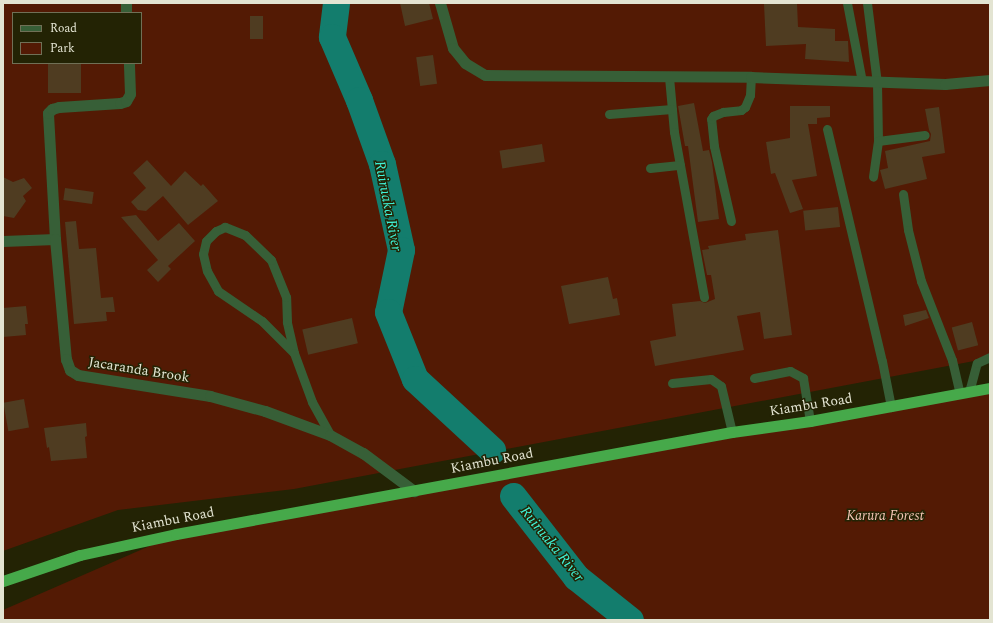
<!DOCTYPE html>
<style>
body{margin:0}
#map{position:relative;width:993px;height:623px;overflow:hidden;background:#232304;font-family:Spectral,serif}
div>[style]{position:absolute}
.green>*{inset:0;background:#531a04}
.river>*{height:27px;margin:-13.5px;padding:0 13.5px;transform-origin:13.5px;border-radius:13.5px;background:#137d6d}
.building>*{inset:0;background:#4f3c21;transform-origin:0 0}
.service>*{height:9px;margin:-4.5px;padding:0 4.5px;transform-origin:4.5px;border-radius:4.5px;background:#375f37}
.minor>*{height:11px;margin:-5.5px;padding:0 5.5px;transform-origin:5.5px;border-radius:5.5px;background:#375f37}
.trunk>*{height:11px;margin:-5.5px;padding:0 5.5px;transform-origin:5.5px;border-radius:5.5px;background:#46a94a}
span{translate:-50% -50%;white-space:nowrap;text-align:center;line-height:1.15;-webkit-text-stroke:3px #232304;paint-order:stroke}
.street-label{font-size:14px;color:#e3e4d2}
.park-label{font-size:14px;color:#f3c4b4;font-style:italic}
.water-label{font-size:15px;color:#3ff2d6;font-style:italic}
.frame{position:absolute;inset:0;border:4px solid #e3e4d2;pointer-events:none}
.legend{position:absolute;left:12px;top:12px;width:130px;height:52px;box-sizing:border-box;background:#232304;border:1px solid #707056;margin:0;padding:5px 7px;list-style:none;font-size:12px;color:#e3e4d2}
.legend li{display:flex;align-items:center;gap:8px;height:20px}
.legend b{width:20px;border:1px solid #707056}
</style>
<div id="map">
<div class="green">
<i style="clip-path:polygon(evenodd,3px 3px,990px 3px,990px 358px,294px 489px,118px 510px,3px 551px,3px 3px,13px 13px,141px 13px,141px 63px,13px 63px,13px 13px)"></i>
<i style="clip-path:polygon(990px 392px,990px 620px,3px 620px,3px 610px,168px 538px)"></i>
</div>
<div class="river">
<i style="left:336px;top:3px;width:34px;rotate:97deg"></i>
<i style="left:332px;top:37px;width:69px;rotate:66.8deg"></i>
<i style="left:359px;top:100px;width:68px;rotate:70.2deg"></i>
<i style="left:382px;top:164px;width:88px;rotate:77.5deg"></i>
<i style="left:401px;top:250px;width:63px;rotate:101.8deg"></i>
<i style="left:388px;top:312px;width:72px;rotate:68.1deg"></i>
<i style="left:415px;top:379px;width:105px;rotate:42.7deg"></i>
<i style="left:513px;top:496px;width:103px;rotate:52.1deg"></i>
<i style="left:576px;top:577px;width:69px;rotate:38.5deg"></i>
</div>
<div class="building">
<i style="clip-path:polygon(400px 3px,429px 3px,433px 19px,405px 26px)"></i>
<i style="clip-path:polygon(797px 3px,798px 27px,835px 29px,835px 41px,848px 41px,849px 62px,805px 59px,806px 44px,766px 46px,764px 4px)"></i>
<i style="left:250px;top:16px;width:13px;height:23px"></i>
<i style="left:433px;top:55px;width:29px;height:17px;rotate:82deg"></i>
<i style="left:48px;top:63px;width:33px;height:30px"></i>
<i style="clip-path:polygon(694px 103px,703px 151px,709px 150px,712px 162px,719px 219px,698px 222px,688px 146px,685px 146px,678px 106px)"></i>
<i style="clip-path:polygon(790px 106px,830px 106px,830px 117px,817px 118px,817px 124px,808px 124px,817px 176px,792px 180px,803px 209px,790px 213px,775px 173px,771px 174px,766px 142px,790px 138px)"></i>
<i style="clip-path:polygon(939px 107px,945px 153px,922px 157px,927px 179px,885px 189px,880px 170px,888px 168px,885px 151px,930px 141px,931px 134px,929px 130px,925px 109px)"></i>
<i style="left:542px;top:144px;width:18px;height:43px;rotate:81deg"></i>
<i style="clip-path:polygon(147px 160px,171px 186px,185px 171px,201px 186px,203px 184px,218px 201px,188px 225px,163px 196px,146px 211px,138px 210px,131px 202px,146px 188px,133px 173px)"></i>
<i style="clip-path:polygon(3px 177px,13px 182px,24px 178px,32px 188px,23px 196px,26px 201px,14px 218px,3px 216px)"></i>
<i style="left:65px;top:188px;width:29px;height:12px;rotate:8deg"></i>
<i style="left:838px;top:207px;width:20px;height:35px;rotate:84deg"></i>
<i style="clip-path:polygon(136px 215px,158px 241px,179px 223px,195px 241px,168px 266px,171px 269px,158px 282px,147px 270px,158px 260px,121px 217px)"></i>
<i style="clip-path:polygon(76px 221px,79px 249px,96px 248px,101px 298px,113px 297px,115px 312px,106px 312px,107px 321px,74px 324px,65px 222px)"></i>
<i style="clip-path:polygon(778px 230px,792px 335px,764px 339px,760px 312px,737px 316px,744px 350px,655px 366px,650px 341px,676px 336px,672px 304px,700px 301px,705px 303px,715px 299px,711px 275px,707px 275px,702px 250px,709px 249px,708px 246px,746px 240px,745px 234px)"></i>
<i style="clip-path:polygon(608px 277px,613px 299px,617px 298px,620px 315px,569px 324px,561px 286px)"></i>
<i style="clip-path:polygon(26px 306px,28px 324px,25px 324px,26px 335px,3px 337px,3px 308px)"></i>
<i style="clip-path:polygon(926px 310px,929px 318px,905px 326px,903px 315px)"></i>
<i style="left:352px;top:318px;width:26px;height:51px;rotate:77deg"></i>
<i style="left:972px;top:322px;width:24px;height:21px;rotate:75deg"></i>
<i style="left:24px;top:399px;width:29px;height:21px;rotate:80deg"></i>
<i style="clip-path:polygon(86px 423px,87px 436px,85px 437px,87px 458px,51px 461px,49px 447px,47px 448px,44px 428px)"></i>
</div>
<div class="service">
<i style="left:847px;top:3px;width:80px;rotate:79.2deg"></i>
<i style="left:867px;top:3px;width:81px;rotate:82.9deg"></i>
<i style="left:877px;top:83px;width:58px;rotate:89deg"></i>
<i style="left:878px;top:141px;width:36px;rotate:98deg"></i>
<i style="left:669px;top:77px;width:55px;rotate:84.8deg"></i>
<i style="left:674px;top:132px;width:168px;rotate:79.7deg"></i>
<i style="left:609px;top:114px;width:63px;rotate:-4.5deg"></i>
<i style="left:827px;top:129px;width:238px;rotate:76.7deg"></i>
<i style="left:882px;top:361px;width:47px;rotate:78.9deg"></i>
<i style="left:878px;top:141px;width:47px;rotate:-7.3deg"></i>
<i style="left:650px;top:168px;width:30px;rotate:-6deg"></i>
<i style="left:903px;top:194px;width:36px;rotate:82deg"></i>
<i style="left:908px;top:230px;width:53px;rotate:75.7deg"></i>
<i style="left:921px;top:281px;width:85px;rotate:68.6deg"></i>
<i style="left:952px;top:360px;width:35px;rotate:77deg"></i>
<i style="left:731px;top:221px;width:77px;rotate:-102.8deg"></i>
<i style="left:714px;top:146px;width:27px;rotate:-96deg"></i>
<i style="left:711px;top:119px;width:4px;rotate:-56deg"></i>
<i style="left:713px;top:116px;width:11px;rotate:-22deg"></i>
<i style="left:723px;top:112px;width:18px;rotate:-6deg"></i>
<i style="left:741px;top:110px;width:5px;rotate:-37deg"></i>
<i style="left:745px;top:107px;width:13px;rotate:-67deg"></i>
<i style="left:750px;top:95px;width:18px;rotate:-87deg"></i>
<i style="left:294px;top:353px;width:32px;rotate:-103deg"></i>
<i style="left:287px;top:322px;width:25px;rotate:-92deg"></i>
<i style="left:286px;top:297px;width:40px;rotate:-112deg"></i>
<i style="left:271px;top:260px;width:36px;rotate:-136deg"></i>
<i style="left:245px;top:235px;width:22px;rotate:-158deg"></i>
<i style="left:225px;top:227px;width:10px;rotate:156deg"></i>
<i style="left:216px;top:231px;width:14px;rotate:135deg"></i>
<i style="left:206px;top:241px;width:13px;rotate:103deg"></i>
<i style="left:203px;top:254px;width:17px;rotate:77deg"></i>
<i style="left:207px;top:271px;width:23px;rotate:61deg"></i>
<i style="left:218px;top:291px;width:53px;rotate:34.3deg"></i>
<i style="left:262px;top:321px;width:45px;rotate:45deg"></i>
<i style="left:294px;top:353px;width:52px;rotate:69.8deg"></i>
<i style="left:312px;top:402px;width:38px;rotate:61deg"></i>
<i style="left:754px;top:378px;width:37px;rotate:-11deg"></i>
<i style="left:790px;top:371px;width:15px;rotate:28deg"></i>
<i style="left:803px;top:378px;width:44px;rotate:80.8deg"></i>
<i style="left:672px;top:383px;width:39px;rotate:-6deg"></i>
<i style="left:711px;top:379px;width:12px;rotate:35deg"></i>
<i style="left:721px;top:386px;width:47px;rotate:76.6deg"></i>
<i style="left:969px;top:392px;width:30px;rotate:-75deg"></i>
<i style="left:977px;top:363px;width:14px;rotate:-25deg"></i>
</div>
<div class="minor">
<i style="left:126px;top:3px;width:10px;rotate:90deg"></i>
<i style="left:440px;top:3px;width:47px;rotate:73.9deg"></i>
<i style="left:453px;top:48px;width:19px;rotate:51deg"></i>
<i style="left:465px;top:63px;width:23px;rotate:31deg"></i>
<i style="left:485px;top:75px;width:266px;rotate:0.4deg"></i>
<i style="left:751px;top:77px;width:194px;rotate:2.1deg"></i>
<i style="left:945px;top:84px;width:45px;rotate:-5.1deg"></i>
<i style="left:55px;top:239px;width:126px;rotate:-93.2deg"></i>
<i style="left:48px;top:113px;width:6px;rotate:-45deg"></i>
<i style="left:52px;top:109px;width:7px;rotate:-16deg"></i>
<i style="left:59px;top:107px;width:61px;rotate:-3.8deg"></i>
<i style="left:120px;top:103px;width:6px;rotate:-18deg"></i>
<i style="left:126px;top:101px;width:8px;rotate:-60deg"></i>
<i style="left:130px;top:94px;width:31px;rotate:-92deg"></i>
<i style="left:3px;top:241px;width:52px;rotate:-2.2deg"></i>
<i style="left:55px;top:239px;width:121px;rotate:84.8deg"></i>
<i style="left:66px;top:359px;width:12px;rotate:70deg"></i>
<i style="left:70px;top:370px;width:9px;rotate:32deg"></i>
<i style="left:78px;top:375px;width:134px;rotate:9deg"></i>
<i style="left:210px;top:396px;width:57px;rotate:15.3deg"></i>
<i style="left:265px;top:411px;width:69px;rotate:20.3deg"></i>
<i style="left:330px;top:435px;width:38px;rotate:29deg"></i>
<i style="left:363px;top:453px;width:64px;rotate:36.7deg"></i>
</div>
<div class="trunk">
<i style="left:3px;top:581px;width:81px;rotate:-18.7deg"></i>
<i style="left:80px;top:555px;width:98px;rotate:-12.3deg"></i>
<i style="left:176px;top:534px;width:565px;rotate:-10.4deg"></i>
<i style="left:732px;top:432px;width:79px;rotate:-8deg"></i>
<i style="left:810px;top:421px;width:183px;rotate:-10.4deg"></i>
</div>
<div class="street-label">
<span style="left:139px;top:370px;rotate:9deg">Jacaranda Brook</span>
<span style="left:811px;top:405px;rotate:-9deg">Kiambu Road</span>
<span style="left:492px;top:461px;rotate:-11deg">Kiambu Road</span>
<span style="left:173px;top:520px;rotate:-11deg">Kiambu Road</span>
</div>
<div class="park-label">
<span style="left:885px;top:516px">Karura Forest</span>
</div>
<div class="water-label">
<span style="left:388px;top:206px;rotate:79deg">Ruiruaka River</span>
<span style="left:552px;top:544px;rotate:51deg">Ruiruaka River</span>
</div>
<div class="frame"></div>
<ul class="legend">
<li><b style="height:5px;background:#375f37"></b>Road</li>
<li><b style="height:11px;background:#531a04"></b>Park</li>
</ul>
</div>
